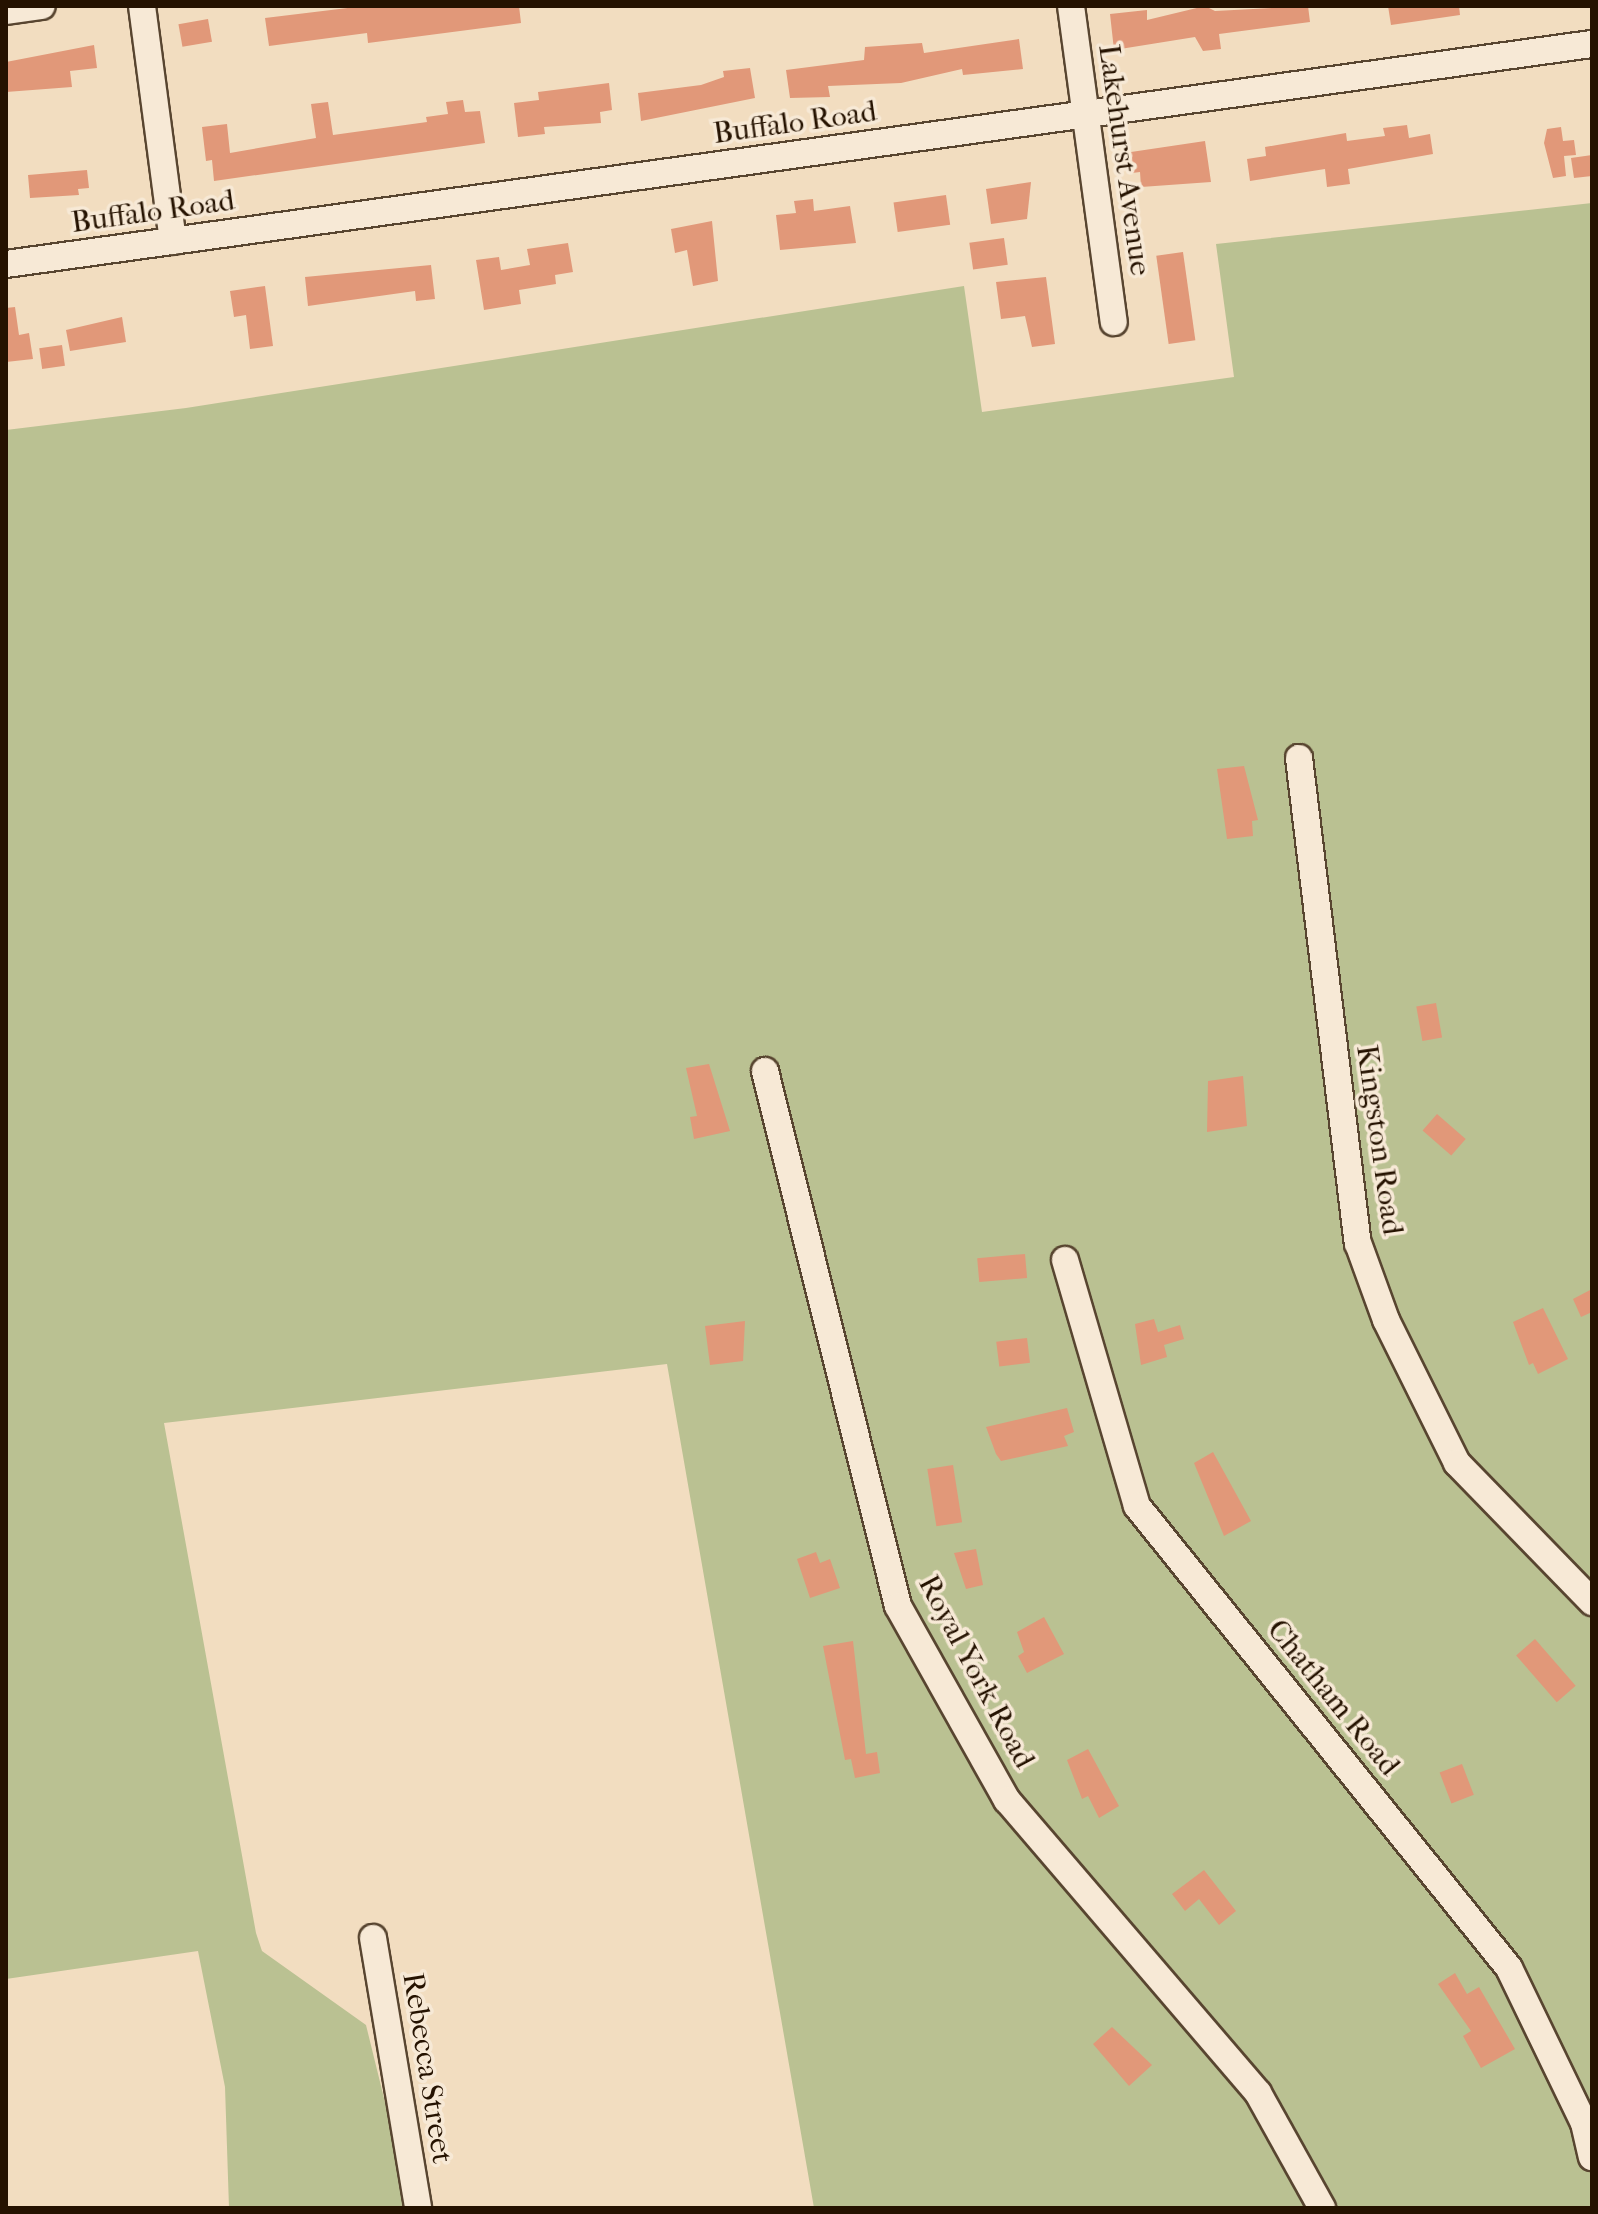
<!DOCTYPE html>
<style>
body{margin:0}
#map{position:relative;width:1598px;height:2214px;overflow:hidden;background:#f2ddc0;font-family:"IM FELL French Canon",serif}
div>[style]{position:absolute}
.green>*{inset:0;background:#bac192}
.building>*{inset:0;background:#e19879;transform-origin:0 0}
.roads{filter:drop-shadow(2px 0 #584530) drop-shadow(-2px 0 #584530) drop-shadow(0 2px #584530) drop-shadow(0 -2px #584530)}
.minor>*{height:26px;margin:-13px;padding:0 13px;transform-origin:13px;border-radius:13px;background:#f7e9d6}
span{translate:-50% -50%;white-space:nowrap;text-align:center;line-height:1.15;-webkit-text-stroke:7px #f7e9d6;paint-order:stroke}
.street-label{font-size:30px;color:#251200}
.frame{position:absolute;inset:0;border:8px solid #251200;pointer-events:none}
</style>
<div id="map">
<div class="green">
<i style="clip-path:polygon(1592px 203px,1592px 2208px,814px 2208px,667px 1364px,164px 1423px,256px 1933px,262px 1951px,366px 2025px,411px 2208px,229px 2208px,225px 2087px,198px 1951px,6px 1979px,6px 430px,186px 408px,964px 286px,982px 412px,1234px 377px,1216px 244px)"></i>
</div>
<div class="building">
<i style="clip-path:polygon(364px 6px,519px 6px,521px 23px,368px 43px,367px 33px,269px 46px,265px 18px)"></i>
<i style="clip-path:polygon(1205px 6px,1215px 11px,1308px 6px,1310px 22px,1219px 34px,1221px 49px,1203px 51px,1195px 37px,1114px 50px,1110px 14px,1147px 10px,1147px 20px)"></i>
<i style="clip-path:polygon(1388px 6px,1459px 6px,1460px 15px,1391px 25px)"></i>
<i style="left:208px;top:19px;width:23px;height:30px;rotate:80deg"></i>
<i style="clip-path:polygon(1019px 39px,1023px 69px,963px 75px,962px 69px,901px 83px,828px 86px,830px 97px,790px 98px,786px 70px,864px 60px,865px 47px,922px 43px,924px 53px)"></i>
<i style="clip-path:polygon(94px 45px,97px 68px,70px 71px,72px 87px,6px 92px,6px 62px)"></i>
<i style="clip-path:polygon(750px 68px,755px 98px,641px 121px,638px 93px,701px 85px,724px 77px,723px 71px)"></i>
<i style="clip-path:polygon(609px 83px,612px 110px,600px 112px,601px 123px,544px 127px,545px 134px,518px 137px,514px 103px,539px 100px,538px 92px)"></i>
<i style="clip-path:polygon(463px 100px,465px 112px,480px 111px,485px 143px,214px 181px,212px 160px,206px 161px,202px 127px,227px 124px,230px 153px,316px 138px,311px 104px,328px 102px,333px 135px,427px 122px,426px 117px,448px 114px,446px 102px)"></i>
<i style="clip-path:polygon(1407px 125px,1409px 138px,1430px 134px,1433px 154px,1348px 169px,1350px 184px,1327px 187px,1325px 169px,1250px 181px,1247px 159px,1266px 156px,1265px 147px,1346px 133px,1347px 141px,1385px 136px,1383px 128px)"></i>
<i style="clip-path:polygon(1561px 127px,1563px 141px,1574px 140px,1576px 155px,1564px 156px,1566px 176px,1553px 178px,1544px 143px,1547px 129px)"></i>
<i style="clip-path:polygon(1205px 141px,1211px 182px,1141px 187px,1140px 172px,1132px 173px,1131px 152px)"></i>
<i style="clip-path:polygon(1592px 155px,1592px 176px,1574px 178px,1571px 158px)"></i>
<i style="clip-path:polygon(87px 170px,89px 188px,78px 189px,79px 195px,30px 198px,28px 175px)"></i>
<i style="clip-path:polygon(1031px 182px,1027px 219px,991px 224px,986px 189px)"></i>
<i style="left:946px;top:195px;width:30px;height:53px;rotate:82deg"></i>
<i style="clip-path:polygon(813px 199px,814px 211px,850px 206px,856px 243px,780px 250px,776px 215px,796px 213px,794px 201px)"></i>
<i style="clip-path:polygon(712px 221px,718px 281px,693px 286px,687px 250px,675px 253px,671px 229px)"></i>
<i style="left:1004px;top:238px;width:27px;height:35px;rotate:82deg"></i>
<i style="clip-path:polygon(568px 243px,573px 272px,555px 275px,556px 284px,519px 290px,521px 304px,484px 310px,476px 260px,499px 257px,501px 270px,530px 265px,527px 249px)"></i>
<i style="left:1183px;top:252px;width:89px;height:27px;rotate:82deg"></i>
<i style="clip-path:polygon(431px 265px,435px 299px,416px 301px,415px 291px,308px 306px,305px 277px)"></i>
<i style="clip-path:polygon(1046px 277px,1055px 344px,1032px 347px,1025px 316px,1001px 319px,996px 282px)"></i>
<i style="clip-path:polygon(265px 286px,273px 346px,250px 349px,246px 315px,234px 317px,230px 291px)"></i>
<i style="clip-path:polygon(15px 307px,19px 335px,29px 333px,33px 359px,6px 362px,6px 308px)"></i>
<i style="clip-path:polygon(122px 317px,126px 342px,70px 351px,66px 330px)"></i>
<i style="left:62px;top:345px;width:21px;height:23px;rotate:82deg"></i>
<i style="clip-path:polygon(1244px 766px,1258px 820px,1252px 821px,1253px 836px,1227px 839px,1217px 769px)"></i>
<i style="left:1436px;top:1003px;width:35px;height:20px;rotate:80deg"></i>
<i style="clip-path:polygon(709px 1064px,730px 1131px,694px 1139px,690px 1117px,697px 1116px,686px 1068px)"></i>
<i style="clip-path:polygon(1243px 1076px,1247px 1126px,1207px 1132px,1208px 1081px)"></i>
<i style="left:1437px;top:1114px;width:38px;height:22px;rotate:41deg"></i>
<i style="left:1025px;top:1254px;width:24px;height:48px;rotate:85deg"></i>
<i style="clip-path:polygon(1592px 1289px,1592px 1312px,1581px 1317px,1573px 1299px)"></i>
<i style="clip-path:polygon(1543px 1308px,1568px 1359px,1538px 1374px,1533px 1363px,1529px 1365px,1513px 1322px)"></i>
<i style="clip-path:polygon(1154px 1319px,1158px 1332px,1180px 1325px,1184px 1339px,1164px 1345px,1167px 1357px,1141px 1365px,1135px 1324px)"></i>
<i style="clip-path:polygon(745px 1321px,743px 1361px,710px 1365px,705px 1326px)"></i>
<i style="left:1027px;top:1338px;width:25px;height:31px;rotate:83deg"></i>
<i style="clip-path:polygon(1067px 1408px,1074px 1432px,1064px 1436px,1068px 1446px,1001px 1461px,996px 1454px,986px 1427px)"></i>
<i style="clip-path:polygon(1213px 1452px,1251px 1521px,1224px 1536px,1194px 1463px)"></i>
<i style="left:953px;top:1465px;width:58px;height:26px;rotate:81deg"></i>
<i style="clip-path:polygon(976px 1549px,983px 1585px,966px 1589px,954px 1553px)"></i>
<i style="clip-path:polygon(816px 1552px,820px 1563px,830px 1559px,840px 1588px,810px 1598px,797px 1559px)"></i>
<i style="clip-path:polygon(1044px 1617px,1064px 1654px,1027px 1673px,1018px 1656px,1024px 1652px,1017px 1632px)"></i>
<i style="left:1535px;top:1639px;width:62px;height:25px;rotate:49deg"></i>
<i style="clip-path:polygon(853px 1641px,866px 1754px,877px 1752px,880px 1773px,855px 1778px,851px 1759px,845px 1760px,823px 1646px)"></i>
<i style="clip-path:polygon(1088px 1749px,1119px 1806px,1099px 1818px,1088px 1796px,1082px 1799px,1067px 1760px)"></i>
<i style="left:1462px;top:1764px;width:33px;height:24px;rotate:69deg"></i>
<i style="clip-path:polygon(1204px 1870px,1236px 1911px,1219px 1925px,1199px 1899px,1185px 1911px,1172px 1894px)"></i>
<i style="clip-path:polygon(1455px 1973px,1467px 1994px,1479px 1987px,1515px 2049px,1481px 2068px,1463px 2036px,1471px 2031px,1438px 1984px)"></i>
<i style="clip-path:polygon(1112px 2027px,1152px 2065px,1129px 2086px,1093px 2044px)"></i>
</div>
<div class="roads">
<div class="minor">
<i style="left:142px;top:6px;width:237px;rotate:82.5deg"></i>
<i style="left:1071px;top:6px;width:319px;rotate:82.3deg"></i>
<i style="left:6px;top:11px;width:36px;rotate:-8deg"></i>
<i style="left:6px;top:264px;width:1601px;rotate:-7.9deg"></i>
<i style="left:1299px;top:758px;width:489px;rotate:83.1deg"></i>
<i style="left:1358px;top:1243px;width:82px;rotate:70deg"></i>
<i style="left:1386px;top:1320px;width:160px;rotate:63.6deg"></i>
<i style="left:1457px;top:1463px;width:194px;rotate:45.8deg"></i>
<i style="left:765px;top:1071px;width:551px;rotate:76.04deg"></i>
<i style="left:898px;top:1606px;width:223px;rotate:60.7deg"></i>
<i style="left:1007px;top:1800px;width:386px;rotate:49.4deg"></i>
<i style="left:1258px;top:2093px;width:132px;rotate:60.9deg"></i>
<i style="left:1065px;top:1260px;width:256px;rotate:73.7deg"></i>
<i style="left:1137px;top:1506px;width:593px;rotate:51.16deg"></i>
<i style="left:1509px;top:1968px;width:172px;rotate:64.2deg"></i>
<i style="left:1584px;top:2123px;width:35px;rotate:77deg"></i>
<i style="left:373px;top:1938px;width:274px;rotate:80.5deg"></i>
</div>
</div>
<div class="street-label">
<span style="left:795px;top:123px;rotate:-8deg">Buffalo Road</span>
<span style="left:1124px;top:160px;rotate:82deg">Lakehurst Avenue</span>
<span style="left:153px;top:212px;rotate:-8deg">Buffalo Road</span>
<span style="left:1379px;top:1140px;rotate:82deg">Kingston Road</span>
<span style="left:976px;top:1672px;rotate:62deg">Royal York Road</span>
<span style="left:1333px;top:1698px;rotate:51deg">Chatham Road</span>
<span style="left:427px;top:2068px;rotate:81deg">Rebecca Street</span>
</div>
<div class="frame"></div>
</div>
